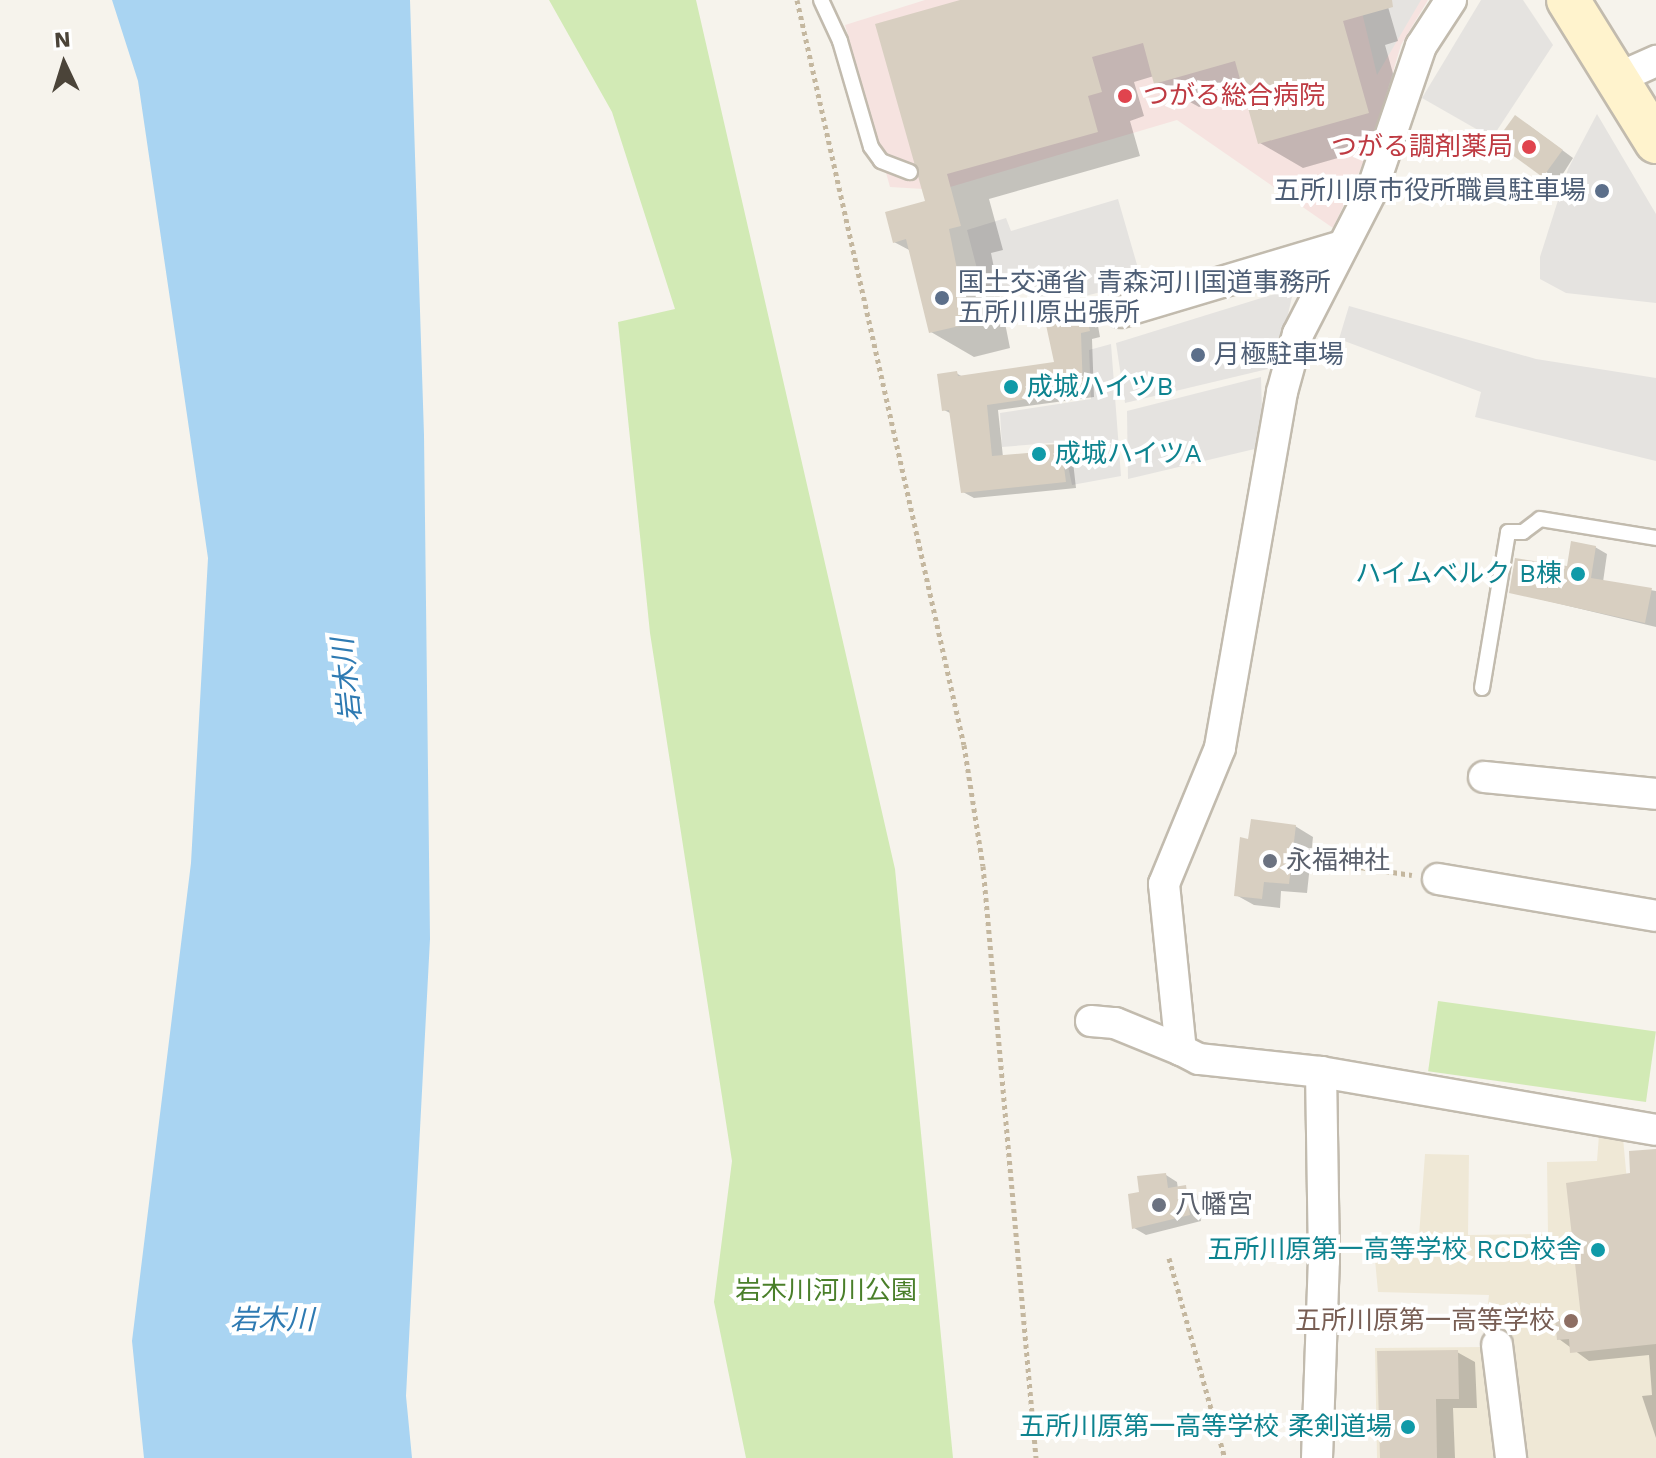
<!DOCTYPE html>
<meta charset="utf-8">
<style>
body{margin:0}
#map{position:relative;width:1656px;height:1458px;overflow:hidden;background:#f6f3ec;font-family:"Work Sans","Noto Sans JP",sans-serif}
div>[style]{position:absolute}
.education>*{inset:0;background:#efe8d6}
.medical>*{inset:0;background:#f6e3e0}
.green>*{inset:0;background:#d2eab5;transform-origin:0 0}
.parking>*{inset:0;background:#e5e3e0}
.water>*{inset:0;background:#a9d4f2}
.shadow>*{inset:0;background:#0003}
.building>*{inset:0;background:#d8cfc1;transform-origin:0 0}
.path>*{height:5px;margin-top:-2.5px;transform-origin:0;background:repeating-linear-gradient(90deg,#c4b79f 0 4px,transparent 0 8px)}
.roads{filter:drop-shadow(2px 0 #c2bbae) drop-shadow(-2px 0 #c2bbae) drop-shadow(0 2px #c2bbae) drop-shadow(0 -2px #c2bbae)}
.lane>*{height:14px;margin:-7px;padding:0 7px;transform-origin:7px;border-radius:7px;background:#fff}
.street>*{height:30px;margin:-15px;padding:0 15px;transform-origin:15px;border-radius:15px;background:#fff}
.secondary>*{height:42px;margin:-21px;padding:0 21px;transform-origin:21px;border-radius:21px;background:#fff3cd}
.dots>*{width:22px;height:22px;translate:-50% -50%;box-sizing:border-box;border:4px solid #fff;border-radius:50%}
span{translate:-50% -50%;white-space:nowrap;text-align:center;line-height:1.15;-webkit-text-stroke:8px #fff;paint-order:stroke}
.health-label{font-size:26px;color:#be3a42}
.left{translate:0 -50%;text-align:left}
.right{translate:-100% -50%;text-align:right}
.service-label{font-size:26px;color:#4e5e75}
.culture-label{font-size:26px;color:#0d838f}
.worship-label{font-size:26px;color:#5b616d}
.park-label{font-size:26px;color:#4a7f2a}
.education-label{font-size:26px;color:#785e54}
.water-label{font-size:28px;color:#2e7ab2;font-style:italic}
.north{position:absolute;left:24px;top:24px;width:80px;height:80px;-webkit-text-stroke:6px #fff;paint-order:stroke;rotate:356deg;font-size:22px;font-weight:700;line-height:32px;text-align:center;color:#4b4439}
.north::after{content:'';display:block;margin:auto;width:28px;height:36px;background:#4b4439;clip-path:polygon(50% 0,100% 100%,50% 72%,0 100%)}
</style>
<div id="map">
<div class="education">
<i style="clip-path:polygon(1599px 1135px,1623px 1138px,1634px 1257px,1656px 1255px,1656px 1458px,1377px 1458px,1375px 1348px,1483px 1347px,1489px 1295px,1378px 1292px,1373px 1238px,1419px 1236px,1425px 1154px,1469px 1155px,1468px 1235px,1548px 1234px,1547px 1162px,1597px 1161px)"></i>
</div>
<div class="medical">
<i style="clip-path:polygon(925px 0,1428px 0,1401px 45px,1370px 149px,1333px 228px,1177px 120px,940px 190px,890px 187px,845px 25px)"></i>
</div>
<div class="green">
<i style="clip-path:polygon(549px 0,696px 0,895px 869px,953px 1458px,746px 1458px,714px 1302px,732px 1161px,650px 633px,618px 322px,675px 309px,612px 112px)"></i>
<i style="left:1438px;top:1001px;width:220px;height:71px;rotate:8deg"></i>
</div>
<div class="parking">
<i style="clip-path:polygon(1359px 0,1421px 0,1377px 75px)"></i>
<i style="clip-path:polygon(1481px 0,1523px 0,1553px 45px,1492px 138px,1422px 98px)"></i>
<i style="clip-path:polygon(1597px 114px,1656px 214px,1656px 303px,1566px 293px,1540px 279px,1540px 257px,1568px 169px)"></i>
<i style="clip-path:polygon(1118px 199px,1142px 282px,1036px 308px,1032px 286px,984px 296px,967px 230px,1006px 218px,1011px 231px)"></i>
<i style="clip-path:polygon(1294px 288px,1276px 367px,1125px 403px,1116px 343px)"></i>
<i style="clip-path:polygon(1349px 306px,1536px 359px,1656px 378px,1656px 461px,1475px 417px,1481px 392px,1339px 339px)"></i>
<i style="clip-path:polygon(1111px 344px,1121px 476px,1072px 485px,1063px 442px,1002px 447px,1000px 413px,1091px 399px,1089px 350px)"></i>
<i style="clip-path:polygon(1261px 377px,1263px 447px,1128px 479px,1127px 411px)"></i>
</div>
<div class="water">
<i style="clip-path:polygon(112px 0,410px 0,424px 435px,430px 939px,406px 1396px,412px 1458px,144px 1458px,132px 1341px,191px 863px,208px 558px,138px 81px)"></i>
</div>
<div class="shadow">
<i style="clip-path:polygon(968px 0,1386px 0,1398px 41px,1385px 45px,1411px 137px,1303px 168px,1260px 143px,1246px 94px,1199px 107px,1156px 83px,1154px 76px,1134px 82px,1144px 116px,1130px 121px,1140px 156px,989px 199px,1003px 250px,991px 253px,1010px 348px,974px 357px,931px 332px,911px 251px,894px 242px,928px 202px)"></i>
<i style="clip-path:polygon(1527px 124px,1573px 158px,1559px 180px,1499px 143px)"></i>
<i style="clip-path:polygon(1083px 303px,1095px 309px,1100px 337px,1092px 339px,1094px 397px,998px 410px,1003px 457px,1041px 454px,1061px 446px,1072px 453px,1076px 488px,974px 498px,963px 492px,952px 414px,944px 410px,956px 373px,963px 377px,1057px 364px)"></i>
<i style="clip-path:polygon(1595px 547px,1607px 554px,1603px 582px,1656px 591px,1656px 627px,1511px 592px,1568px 568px)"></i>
<i style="clip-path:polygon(1295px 826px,1313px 837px,1307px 893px,1281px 891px,1280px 908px,1254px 905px,1236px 895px,1250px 841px)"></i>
<i style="clip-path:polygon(1656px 1151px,1656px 1438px,1642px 1396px,1652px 1395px,1649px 1355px,1589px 1361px,1559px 1339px,1584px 1318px,1632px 1175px)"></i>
<i style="clip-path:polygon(1166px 1175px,1177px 1182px,1178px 1189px,1197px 1194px,1201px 1221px,1146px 1235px,1134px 1228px,1141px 1194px)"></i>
<i style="clip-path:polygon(1457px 1352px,1475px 1362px,1477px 1408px,1453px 1408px,1455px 1458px,1382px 1458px)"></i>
</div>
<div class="building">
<i style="clip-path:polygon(960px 0,1392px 0,1393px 7px,1343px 21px,1369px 113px,1258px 144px,1235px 61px,1154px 84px,1143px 43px,1092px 57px,1102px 92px,1088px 96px,1098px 132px,947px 174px,961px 226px,949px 229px,968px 324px,929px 333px,906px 239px,893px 243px,885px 212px,925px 201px,875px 24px)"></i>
<i style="left:1515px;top:115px;width:59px;height:34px;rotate:36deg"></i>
<i style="clip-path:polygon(1083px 300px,1090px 331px,1081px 333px,1083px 391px,987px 405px,992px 456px,1039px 452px,1039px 445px,1061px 444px,1066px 482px,961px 493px,949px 410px,942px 411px,937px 374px,957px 371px,958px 376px,1054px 362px,1043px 311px)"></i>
<i style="clip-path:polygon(1571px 541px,1596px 546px,1591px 578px,1652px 588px,1645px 623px,1509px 593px,1515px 558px,1567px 566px)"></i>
<i style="clip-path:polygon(1251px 819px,1296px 825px,1289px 884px,1264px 882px,1262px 899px,1234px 896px,1240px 837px,1248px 839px)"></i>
<i style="clip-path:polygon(1656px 1149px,1656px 1344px,1570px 1353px,1569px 1339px,1557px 1340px,1555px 1319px,1581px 1317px,1566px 1183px,1630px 1173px,1629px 1151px)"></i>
<i style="clip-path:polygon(1166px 1173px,1168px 1188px,1186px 1185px,1190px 1215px,1132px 1229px,1128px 1194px,1139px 1192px,1137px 1176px)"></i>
<i style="clip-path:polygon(1458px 1350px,1459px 1399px,1436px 1399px,1437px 1458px,1380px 1458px,1377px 1351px)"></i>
</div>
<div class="path">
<i style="left:797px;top:0;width:763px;rotate:77.37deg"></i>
<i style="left:964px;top:745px;width:122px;rotate:81.1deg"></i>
<i style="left:983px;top:866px;width:594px;rotate:84.88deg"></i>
<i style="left:1314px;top:860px;width:99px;rotate:8.7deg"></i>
<i style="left:1169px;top:1258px;width:208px;rotate:74.4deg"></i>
</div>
<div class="roads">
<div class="lane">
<i style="left:821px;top:0;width:45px;rotate:65.1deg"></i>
<i style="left:840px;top:41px;width:110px;rotate:73.7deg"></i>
<i style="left:871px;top:147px;width:17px;rotate:54deg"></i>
<i style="left:881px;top:161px;width:31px;rotate:21deg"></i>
<i style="left:1482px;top:688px;width:158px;rotate:-80.5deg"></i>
<i style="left:1508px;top:532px;width:15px"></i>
<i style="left:1523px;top:532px;width:21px;rotate:-37deg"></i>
<i style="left:1540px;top:519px;width:118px;rotate:9.3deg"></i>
</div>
<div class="street">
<i style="left:1451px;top:0;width:55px;rotate:123.1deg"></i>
<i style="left:1421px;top:46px;width:152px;rotate:108.8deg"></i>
<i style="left:1372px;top:190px;width:162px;rotate:117.2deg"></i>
<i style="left:1298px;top:334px;width:60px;rotate:105.4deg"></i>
<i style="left:1282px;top:392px;width:361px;rotate:99.9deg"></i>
<i style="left:1220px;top:748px;width:147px;rotate:112.4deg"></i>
<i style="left:1164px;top:884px;width:167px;rotate:84.2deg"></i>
<i style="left:1181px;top:1050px;width:20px;rotate:27deg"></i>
<i style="left:1199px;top:1059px;width:123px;rotate:6.1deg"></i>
<i style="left:1321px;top:1072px;width:340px;rotate:9.8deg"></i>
<i style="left:1618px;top:78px;width:42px;rotate:-24.1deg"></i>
<i style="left:1121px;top:312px;width:231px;rotate:-16.6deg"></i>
<i style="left:1484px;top:777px;width:173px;rotate:5.6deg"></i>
<i style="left:1438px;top:879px;width:221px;rotate:9.6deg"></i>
<i style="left:1091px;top:1021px;width:24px;rotate:5deg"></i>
<i style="left:1115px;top:1023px;width:71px;rotate:22.2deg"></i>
<i style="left:1497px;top:1345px;width:114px;rotate:82.9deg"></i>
<i style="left:1317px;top:1458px;width:197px;rotate:-88deg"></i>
<i style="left:1324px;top:1261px;width:189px;rotate:-90.9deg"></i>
</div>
<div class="secondary">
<i style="left:1568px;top:0;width:167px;rotate:58.2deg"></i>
</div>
</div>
<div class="dots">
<i style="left:1125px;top:96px;background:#e0444e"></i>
<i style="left:1529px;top:147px;background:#e0444e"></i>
<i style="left:1602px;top:191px;background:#5c6f8a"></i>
<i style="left:942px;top:298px;background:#5c6f8a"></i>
<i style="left:1198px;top:355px;background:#5c6f8a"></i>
<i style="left:1011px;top:387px;background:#0f9aa8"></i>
<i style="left:1039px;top:454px;background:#0f9aa8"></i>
<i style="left:1578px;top:574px;background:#0f9aa8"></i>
<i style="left:1270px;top:861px;background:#6b7280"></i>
<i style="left:1159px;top:1205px;background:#6b7280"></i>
<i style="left:1598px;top:1250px;background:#0f9aa8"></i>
<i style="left:1571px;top:1321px;background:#8d6e63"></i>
<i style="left:1408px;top:1427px;background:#0f9aa8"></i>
</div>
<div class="health-label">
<span class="left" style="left:1143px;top:96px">つがる総合病院</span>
<span class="right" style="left:1513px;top:147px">つがる調剤薬局</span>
</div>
<div class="service-label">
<span class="right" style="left:1586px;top:191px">五所川原市役所職員駐車場</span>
<span class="left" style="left:958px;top:298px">国土交通省 青森河川国道事務所<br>五所川原出張所</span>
<span class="left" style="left:1214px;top:355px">月極駐車場</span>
</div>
<div class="culture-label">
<span class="left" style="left:1027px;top:387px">成城ハイツB</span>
<span class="left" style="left:1055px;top:454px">成城ハイツA</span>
<span class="right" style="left:1562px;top:574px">ハイムベルク B棟</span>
<span class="right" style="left:1582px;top:1250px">五所川原第一高等学校 RCD校舎</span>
<span class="right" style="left:1392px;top:1427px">五所川原第一高等学校 柔剣道場</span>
</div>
<div class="worship-label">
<span class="left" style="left:1286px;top:861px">永福神社</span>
<span class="left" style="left:1175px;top:1205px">八幡宮</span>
</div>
<div class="park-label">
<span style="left:826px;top:1291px">岩木川河川公園</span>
</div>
<div class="education-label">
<span class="right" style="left:1555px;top:1321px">五所川原第一高等学校</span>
</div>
<div class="water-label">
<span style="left:347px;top:680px;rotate:-96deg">岩木川</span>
<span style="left:272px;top:1320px">岩木川</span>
</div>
<div class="north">N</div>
</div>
